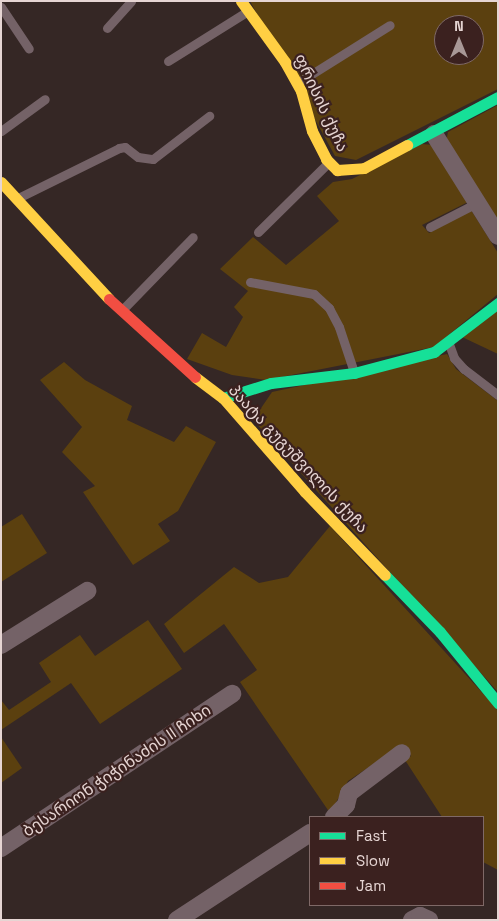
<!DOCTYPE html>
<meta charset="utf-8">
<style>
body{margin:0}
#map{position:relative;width:499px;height:921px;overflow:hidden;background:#352725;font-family:"Space Grotesk","Noto Sans Georgian",sans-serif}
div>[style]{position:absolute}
.green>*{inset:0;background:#5b400f}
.lane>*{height:9px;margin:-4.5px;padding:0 4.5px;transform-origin:4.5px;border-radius:4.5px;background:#746267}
.street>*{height:18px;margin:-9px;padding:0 9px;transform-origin:9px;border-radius:9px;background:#746267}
.fast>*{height:11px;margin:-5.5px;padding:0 5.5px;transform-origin:5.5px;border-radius:5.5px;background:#16e098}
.slow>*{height:11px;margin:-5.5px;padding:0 5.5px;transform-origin:5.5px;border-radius:5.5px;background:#ffcf43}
.jam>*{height:11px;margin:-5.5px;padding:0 5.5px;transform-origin:5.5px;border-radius:5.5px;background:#f24e42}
span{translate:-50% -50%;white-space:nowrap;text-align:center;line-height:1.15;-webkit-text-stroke:4.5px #3b211f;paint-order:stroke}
.street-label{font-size:16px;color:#e6d5d3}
.frame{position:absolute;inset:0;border:2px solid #e6d5d3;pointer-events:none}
.legend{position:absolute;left:309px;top:816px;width:175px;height:90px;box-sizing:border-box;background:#3b211f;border:1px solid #7f6967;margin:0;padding:6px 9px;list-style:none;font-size:15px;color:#e6d5d3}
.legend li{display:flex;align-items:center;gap:10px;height:25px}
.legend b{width:25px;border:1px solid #7f6967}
.north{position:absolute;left:434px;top:15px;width:50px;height:50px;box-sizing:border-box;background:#3b211f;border:1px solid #7f6967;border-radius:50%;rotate:0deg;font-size:14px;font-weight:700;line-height:20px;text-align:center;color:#e6d5d3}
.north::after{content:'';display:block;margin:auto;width:18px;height:22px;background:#a89896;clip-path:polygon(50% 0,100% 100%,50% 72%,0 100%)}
</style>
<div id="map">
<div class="green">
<i style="clip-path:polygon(evenodd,250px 1px,498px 1px,498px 89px,356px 160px,335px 156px,250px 1px,444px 25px,474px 25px,474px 55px,444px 55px,444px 25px)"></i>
<i style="clip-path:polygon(498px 105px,498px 225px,446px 142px,448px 132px)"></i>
<i style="clip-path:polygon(422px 144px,434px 145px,468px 202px,422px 225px,429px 233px,471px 210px,498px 253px,498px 294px,434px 347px,266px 380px,232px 375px,187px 359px,202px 333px,226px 347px,243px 317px,234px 307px,248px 291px,220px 269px,253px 237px,286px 265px,339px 221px,317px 196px,333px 182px,352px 179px)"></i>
<i style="clip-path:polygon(498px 309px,498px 354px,462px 337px)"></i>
<i style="clip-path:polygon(447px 354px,456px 369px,498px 401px,498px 692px,253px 420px,272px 392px)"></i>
<i style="clip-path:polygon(64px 362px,85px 380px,132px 406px,127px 420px,174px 442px,186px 426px,216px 442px,178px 511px,158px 524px,170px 541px,133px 565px,83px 492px,95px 486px,62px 452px,82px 427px,40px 380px)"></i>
<i style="clip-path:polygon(22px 514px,47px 553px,1px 582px,1px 527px)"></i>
<i style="clip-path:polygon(330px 526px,498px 710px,498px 870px,483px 862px,483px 817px,442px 817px,405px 760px,411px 756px,402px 745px,348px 781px,330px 813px,240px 682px,257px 670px,224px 624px,184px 653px,164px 624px,234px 567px,259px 583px,288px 577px)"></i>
<i style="clip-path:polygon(148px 620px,182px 669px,100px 724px,71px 683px,1px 730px,1px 700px,9px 710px,51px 682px,39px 663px,80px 635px,95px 656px)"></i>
<i style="clip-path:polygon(1px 737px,22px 768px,1px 783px)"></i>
</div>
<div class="lane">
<i style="left:1px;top:7px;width:50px;rotate:56.3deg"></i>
<i style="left:107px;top:28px;width:36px;rotate:-48deg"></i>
<i style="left:168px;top:61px;width:94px;rotate:-32deg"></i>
<i style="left:299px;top:82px;width:107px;rotate:-32.1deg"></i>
<i style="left:1px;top:131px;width:54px;rotate:-36deg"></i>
<i style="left:18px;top:198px;width:113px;rotate:-26.3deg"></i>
<i style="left:119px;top:148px;width:6px;rotate:-9deg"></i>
<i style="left:125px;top:147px;width:16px;rotate:38deg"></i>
<i style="left:138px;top:157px;width:15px;rotate:8deg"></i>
<i style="left:153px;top:159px;width:71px;rotate:-37.5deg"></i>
<i style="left:430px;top:227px;width:53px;rotate:-27.1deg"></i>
<i style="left:258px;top:232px;width:100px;rotate:-44.6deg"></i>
<i style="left:250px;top:282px;width:65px;rotate:10.6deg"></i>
<i style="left:314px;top:294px;width:21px;rotate:43deg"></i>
<i style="left:329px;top:308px;width:21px;rotate:62deg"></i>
<i style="left:339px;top:327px;width:47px;rotate:71.6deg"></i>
<i style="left:123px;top:309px;width:100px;rotate:-45.8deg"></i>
<i style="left:449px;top:344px;width:15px;rotate:70deg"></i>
<i style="left:454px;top:358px;width:15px;rotate:48deg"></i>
<i style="left:464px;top:369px;width:43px;rotate:37.4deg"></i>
</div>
<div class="street">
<i style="left:434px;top:134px;width:120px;rotate:57.9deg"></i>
<i style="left:1px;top:645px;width:102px;rotate:-32.1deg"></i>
<i style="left:334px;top:817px;width:17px;rotate:-45deg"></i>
<i style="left:346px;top:805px;width:12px;rotate:-76deg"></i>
<i style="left:349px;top:793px;width:66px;rotate:-37deg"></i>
<i style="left:1px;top:848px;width:278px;rotate:-33.7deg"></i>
<i style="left:177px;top:920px;width:159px;rotate:-33.2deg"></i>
<i style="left:412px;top:920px;width:9px;rotate:-27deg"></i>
<i style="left:420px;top:916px;width:10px;rotate:24deg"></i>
</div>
<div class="fast">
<i style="left:407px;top:145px;width:103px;rotate:-27.8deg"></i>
<i style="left:223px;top:398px;width:50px;rotate:-17.4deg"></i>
<i style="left:271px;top:383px;width:84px;rotate:-6.9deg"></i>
<i style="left:354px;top:373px;width:83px;rotate:-14.7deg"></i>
<i style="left:434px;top:352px;width:81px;rotate:-37.4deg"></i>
<i style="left:385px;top:575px;width:79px;rotate:46deg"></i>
<i style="left:440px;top:632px;width:92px;rotate:50.8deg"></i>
</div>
<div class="slow">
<i style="left:241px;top:1px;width:75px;rotate:54.2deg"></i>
<i style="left:285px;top:62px;width:33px;rotate:61deg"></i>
<i style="left:301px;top:91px;width:41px;rotate:74.6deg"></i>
<i style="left:312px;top:131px;width:31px;rotate:63deg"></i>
<i style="left:326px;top:159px;width:16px;rotate:45deg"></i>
<i style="left:337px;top:170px;width:27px;rotate:-4deg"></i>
<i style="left:364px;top:168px;width:49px;rotate:-28.1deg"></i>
<i style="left:1px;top:182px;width:159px;rotate:47.3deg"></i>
<i style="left:195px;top:377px;width:35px;rotate:37deg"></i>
<i style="left:223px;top:398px;width:125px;rotate:48.9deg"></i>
<i style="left:305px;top:492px;width:115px;rotate:46.1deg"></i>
</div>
<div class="jam">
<i style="left:109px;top:299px;width:116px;rotate:42.2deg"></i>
</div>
<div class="street-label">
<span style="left:321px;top:103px;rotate:65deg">ფრისის ქუჩა</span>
<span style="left:298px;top:459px;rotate:47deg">პაატა გუგუშვილის ქუჩა</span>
<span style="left:117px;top:771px;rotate:-34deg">ბესარიონ ჭიჭინაძის II ჩიხი</span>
</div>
<div class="frame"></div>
<ul class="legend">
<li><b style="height:6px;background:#16e098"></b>Fast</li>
<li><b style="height:6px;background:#ffcf43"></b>Slow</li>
<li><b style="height:6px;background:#f24e42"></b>Jam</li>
</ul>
<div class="north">N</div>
</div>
